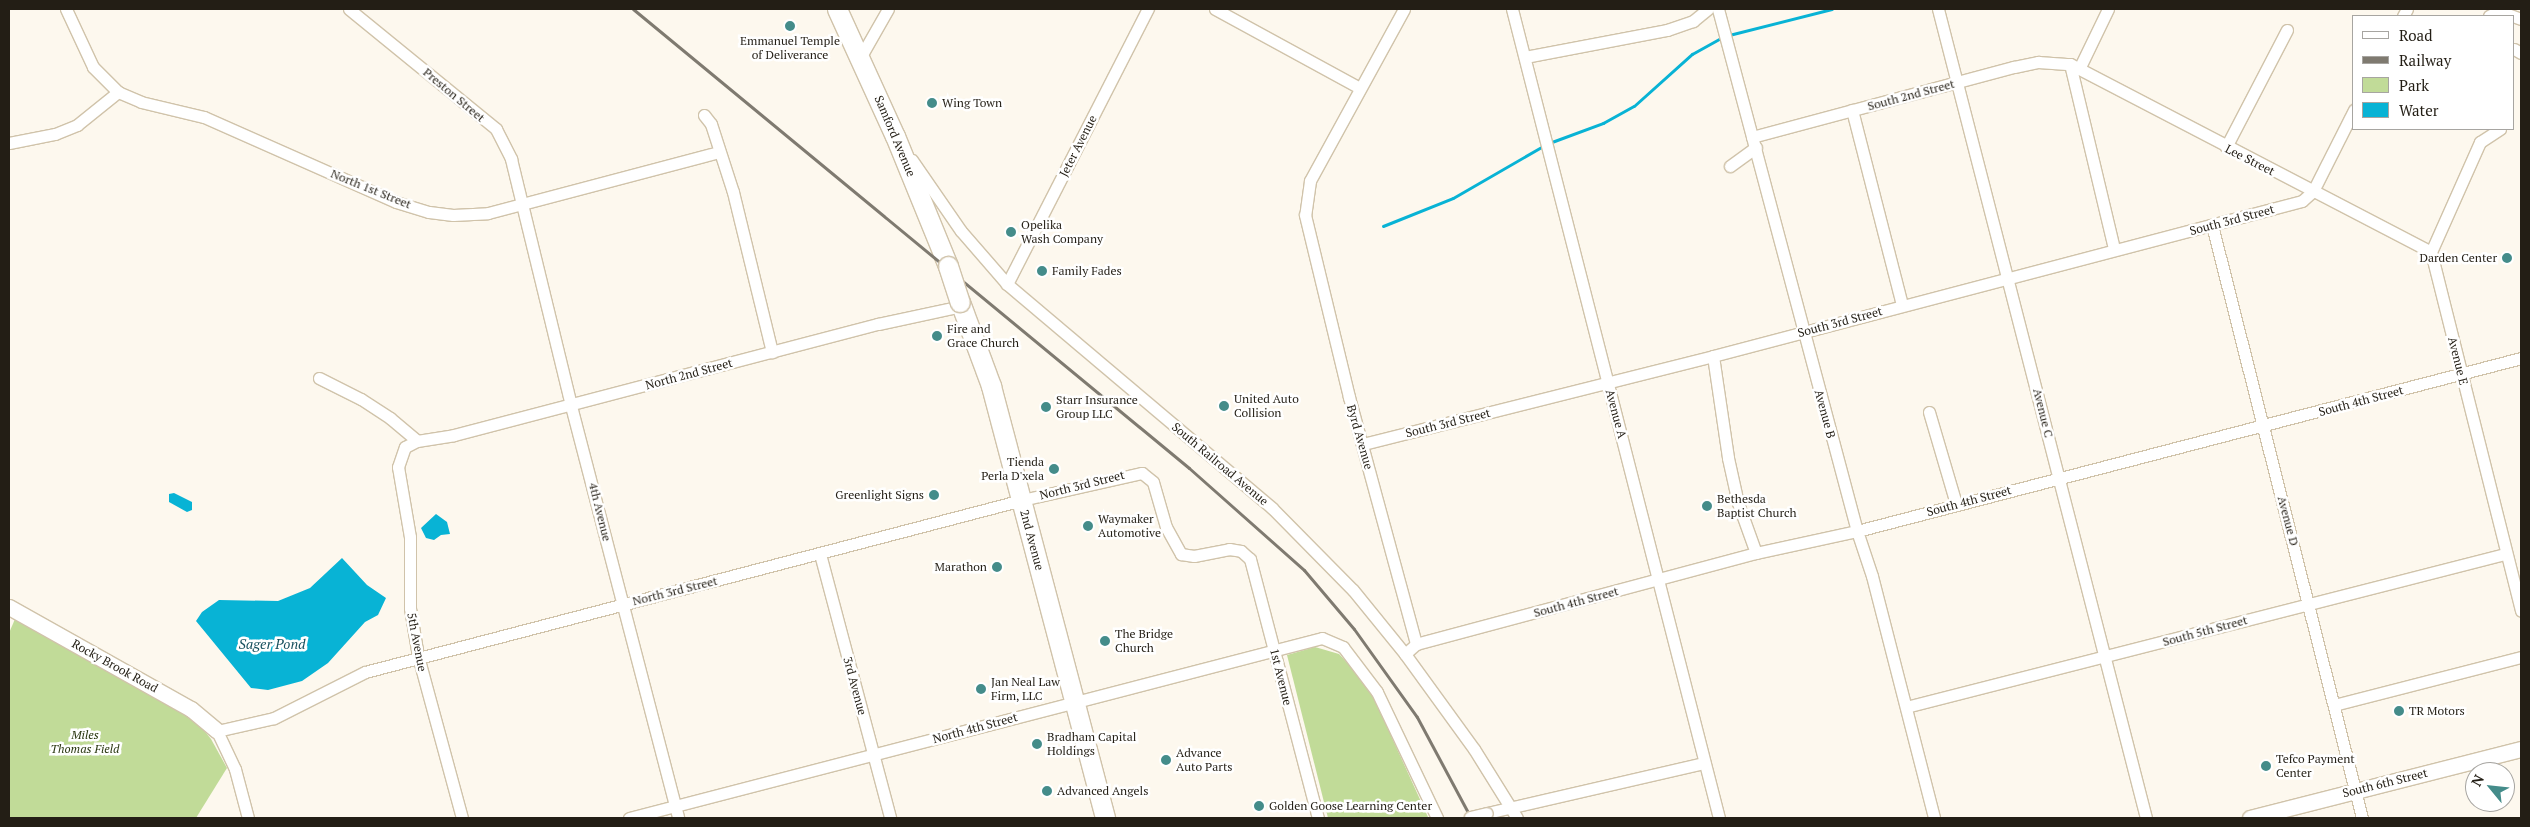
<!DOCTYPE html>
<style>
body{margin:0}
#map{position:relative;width:2530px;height:827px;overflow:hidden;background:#fdf8ee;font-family:"PT Serif",serif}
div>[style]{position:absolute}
.green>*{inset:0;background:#c1db98}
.water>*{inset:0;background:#08b3d5}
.stream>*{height:3px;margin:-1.5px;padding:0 1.5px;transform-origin:1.5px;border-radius:1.5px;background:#08b3d5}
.roads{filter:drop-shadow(1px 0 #d0c3aa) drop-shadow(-1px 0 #d0c3aa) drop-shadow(0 1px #d0c3aa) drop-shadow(0 -1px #d0c3aa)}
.minor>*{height:11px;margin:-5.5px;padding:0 5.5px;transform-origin:5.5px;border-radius:5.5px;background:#fff}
.tertiary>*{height:15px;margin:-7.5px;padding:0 7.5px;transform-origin:7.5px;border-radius:7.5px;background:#fff}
.primary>*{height:19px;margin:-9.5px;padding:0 9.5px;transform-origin:9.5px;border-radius:9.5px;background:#fff}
.rail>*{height:3px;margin:-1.5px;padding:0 1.5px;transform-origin:1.5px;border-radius:1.5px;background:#7f7a70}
.bridges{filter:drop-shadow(1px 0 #d0c3aa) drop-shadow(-1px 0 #d0c3aa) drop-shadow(0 1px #d0c3aa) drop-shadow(0 -1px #d0c3aa)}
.minor-bridge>*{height:11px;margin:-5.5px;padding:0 5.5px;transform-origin:5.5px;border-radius:5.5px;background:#fff}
.primary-bridge>*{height:19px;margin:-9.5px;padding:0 9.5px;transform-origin:9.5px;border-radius:9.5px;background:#fff}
.dots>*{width:14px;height:14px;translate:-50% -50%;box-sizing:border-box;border:2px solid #fff;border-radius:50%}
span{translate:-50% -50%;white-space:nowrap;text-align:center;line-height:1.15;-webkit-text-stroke:5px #fff;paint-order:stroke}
.poi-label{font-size:12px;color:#231e15}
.left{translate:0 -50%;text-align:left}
.right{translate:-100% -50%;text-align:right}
.street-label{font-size:12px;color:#231e15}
.park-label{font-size:12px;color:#2a3711;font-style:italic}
.water-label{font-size:14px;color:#16505e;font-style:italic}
.frame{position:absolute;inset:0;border:10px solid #231e15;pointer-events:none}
.legend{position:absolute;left:2352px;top:15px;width:162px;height:115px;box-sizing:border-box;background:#fff;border:1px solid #a7a5a1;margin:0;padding:6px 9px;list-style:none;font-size:15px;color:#231e15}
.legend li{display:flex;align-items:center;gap:10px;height:25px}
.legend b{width:25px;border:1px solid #a7a5a1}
.north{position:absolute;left:2465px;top:762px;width:50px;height:50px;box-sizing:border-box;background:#fff;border:1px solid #a7a5a1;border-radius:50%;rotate:298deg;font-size:14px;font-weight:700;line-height:20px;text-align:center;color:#231e15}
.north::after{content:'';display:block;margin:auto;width:18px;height:22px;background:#448c8a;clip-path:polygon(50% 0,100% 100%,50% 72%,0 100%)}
</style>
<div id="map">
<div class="green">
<i style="clip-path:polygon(15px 619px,194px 718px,211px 739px,227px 768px,196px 818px,9px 818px,9px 633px)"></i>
<i style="clip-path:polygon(1315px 647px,1339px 654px,1368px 685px,1428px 817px,1328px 818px,1287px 655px)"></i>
</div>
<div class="water">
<i style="clip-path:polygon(174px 493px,192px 502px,192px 510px,187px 512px,169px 502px,169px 494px)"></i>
<i style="clip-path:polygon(436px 514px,447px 522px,450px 534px,441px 535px,434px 540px,426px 538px,421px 528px)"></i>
<i style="clip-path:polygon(342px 558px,367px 585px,386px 598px,378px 615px,365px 622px,328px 663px,302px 681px,268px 690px,251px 688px,196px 621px,202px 612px,219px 600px,278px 601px,310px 588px)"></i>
</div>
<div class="stream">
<i style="left:1729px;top:35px;width:106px;rotate:-14.2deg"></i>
<i style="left:1549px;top:143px;width:58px;rotate:-20.3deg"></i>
<i style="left:1603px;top:123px;width:35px;rotate:-29deg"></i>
<i style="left:1634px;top:106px;width:78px;rotate:-41.9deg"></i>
<i style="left:1692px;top:54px;width:35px;rotate:-29deg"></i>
<i style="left:1383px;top:226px;width:75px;rotate:-21.8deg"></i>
<i style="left:1453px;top:198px;width:104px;rotate:-30deg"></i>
</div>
<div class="roads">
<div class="minor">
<i style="left:66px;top:9px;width:64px;rotate:65deg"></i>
<i style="left:93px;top:67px;width:35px;rotate:45deg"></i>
<i style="left:118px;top:92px;width:25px;rotate:23deg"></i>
<i style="left:141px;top:102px;width:65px;rotate:13.4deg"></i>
<i style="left:204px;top:117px;width:210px;rotate:23.9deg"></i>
<i style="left:396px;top:202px;width:34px;rotate:17deg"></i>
<i style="left:429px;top:212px;width:24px;rotate:7deg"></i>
<i style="left:453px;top:215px;width:35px;rotate:-3deg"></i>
<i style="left:488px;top:213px;width:239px;rotate:-14.8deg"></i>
<i style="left:349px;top:9px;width:190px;rotate:39.2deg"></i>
<i style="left:496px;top:129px;width:34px;rotate:63deg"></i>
<i style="left:511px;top:159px;width:254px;rotate:76.3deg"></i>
<i style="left:571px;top:406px;width:426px;rotate:75.4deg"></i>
<i style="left:1215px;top:9px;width:165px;rotate:28.6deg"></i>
<i style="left:1404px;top:9px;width:196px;rotate:118.7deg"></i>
<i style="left:1310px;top:181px;width:34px;rotate:98deg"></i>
<i style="left:1305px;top:215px;width:187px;rotate:76.4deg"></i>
<i style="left:1349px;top:397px;width:256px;rotate:74.8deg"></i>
<i style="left:1512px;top:9px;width:835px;rotate:75.65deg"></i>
<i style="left:1718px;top:9px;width:540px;rotate:75.09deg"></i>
<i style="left:1857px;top:531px;width:47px;rotate:71.6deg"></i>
<i style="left:1872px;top:576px;width:250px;rotate:75.6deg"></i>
<i style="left:1938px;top:9px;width:835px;rotate:75.58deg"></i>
<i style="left:2403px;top:16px;width:8px;rotate:-60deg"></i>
<i style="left:2489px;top:16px;width:11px;rotate:-27deg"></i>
<i style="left:2499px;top:11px;width:23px;rotate:20deg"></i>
<i style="left:2514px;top:49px;width:8px;rotate:30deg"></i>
<i style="left:1525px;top:57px;width:145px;rotate:-10.8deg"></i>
<i style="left:1667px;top:30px;width:28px;rotate:-19deg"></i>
<i style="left:1693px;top:21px;width:19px;rotate:-39deg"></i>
<i style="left:860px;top:58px;width:56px;rotate:-60.3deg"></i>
<i style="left:2070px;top:64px;width:190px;rotate:76.6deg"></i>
<i style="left:2079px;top:69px;width:67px;rotate:-64.2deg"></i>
<i style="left:1852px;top:110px;width:201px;rotate:75.6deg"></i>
<i style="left:704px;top:115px;width:11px;rotate:52deg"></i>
<i style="left:711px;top:124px;width:71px;rotate:72.1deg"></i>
<i style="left:733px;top:192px;width:165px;rotate:76.3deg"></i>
<i style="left:2500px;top:129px;width:24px;rotate:147deg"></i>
<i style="left:2480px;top:142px;width:120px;rotate:114deg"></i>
<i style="left:2431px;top:252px;width:370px;rotate:75.9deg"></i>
<i style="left:1752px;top:137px;width:271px;rotate:-15deg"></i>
<i style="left:2014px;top:67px;width:25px;rotate:-12deg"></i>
<i style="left:2038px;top:62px;width:32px;rotate:4deg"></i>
<i style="left:2070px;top:64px;width:407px;rotate:27.5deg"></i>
<i style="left:9px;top:143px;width:47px;rotate:-11.1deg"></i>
<i style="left:55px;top:134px;width:24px;rotate:-22deg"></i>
<i style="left:77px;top:125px;width:53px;rotate:-38.8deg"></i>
<i style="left:2226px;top:147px;width:132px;rotate:-62.5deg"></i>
<i style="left:912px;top:160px;width:86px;rotate:55.4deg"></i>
<i style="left:961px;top:231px;width:70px;rotate:49deg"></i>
<i style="left:1007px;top:284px;width:347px;rotate:40.2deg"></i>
<i style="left:1272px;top:508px;width:115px;rotate:45.4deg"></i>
<i style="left:1353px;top:590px;width:82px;rotate:50.9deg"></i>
<i style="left:1405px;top:654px;width:117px;rotate:54deg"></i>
<i style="left:1474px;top:749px;width:81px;rotate:58.1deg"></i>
<i style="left:1730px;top:166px;width:32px;rotate:-36deg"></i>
<i style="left:2212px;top:225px;width:612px;rotate:75.8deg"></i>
<i style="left:1007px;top:284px;width:309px;rotate:-62.9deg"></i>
<i style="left:1713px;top:356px;width:103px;rotate:81.6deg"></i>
<i style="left:1728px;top:458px;width:46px;rotate:77.5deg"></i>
<i style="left:1738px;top:503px;width:53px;rotate:70.2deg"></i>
<i style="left:319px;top:378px;width:47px;rotate:26.6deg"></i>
<i style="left:361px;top:399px;width:35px;rotate:33deg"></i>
<i style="left:390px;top:418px;width:35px;rotate:40deg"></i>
<i style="left:1929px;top:412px;width:96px;rotate:73.6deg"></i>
<i style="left:1363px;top:444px;width:361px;rotate:-14.1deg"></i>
<i style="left:1713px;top:356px;width:609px;rotate:-14.74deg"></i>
<i style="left:2302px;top:201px;width:15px;rotate:-42deg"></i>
<i style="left:2313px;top:191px;width:91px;rotate:-63.2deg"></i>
<i style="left:820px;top:554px;width:273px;rotate:75.1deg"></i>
<i style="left:1405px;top:654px;width:15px;rotate:-42deg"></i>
<i style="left:1416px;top:644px;width:352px;rotate:-15deg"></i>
<i style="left:1756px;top:553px;width:103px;rotate:-12.3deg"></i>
<i style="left:1857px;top:531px;width:686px;rotate:-14.6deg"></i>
<i style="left:2334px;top:705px;width:193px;rotate:-14.4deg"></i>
<i style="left:1906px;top:707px;width:618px;rotate:-14.33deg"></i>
<i style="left:1487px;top:813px;width:223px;rotate:-13deg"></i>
<i style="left:248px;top:818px;width:51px;rotate:-104.9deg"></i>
<i style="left:235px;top:769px;width:42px;rotate:-115.3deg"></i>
<i style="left:217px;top:731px;width:58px;rotate:-12.8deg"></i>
<i style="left:274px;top:718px;width:102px;rotate:-26.8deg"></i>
<i style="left:365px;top:672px;width:679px;rotate:-14.67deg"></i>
<i style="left:1022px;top:500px;width:123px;rotate:-12.7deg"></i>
<i style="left:1142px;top:473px;width:14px;rotate:39deg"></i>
<i style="left:1153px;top:482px;width:47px;rotate:73.9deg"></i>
<i style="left:1166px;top:527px;width:31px;rotate:61deg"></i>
<i style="left:1181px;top:554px;width:13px;rotate:9deg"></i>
<i style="left:1194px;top:556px;width:36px;rotate:-11deg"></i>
<i style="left:1229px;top:549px;width:12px;rotate:9deg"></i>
<i style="left:1241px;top:551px;width:12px;rotate:42deg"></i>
<i style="left:1250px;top:559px;width:268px;rotate:75.3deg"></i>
<i style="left:462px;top:818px;width:168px;rotate:-105.2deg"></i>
<i style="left:418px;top:656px;width:49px;rotate:-99.5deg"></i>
<i style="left:410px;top:608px;width:71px;rotate:-90deg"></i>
<i style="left:410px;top:537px;width:71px;rotate:-99.7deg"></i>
<i style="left:398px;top:467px;width:21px;rotate:-71deg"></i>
<i style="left:405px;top:447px;width:13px;rotate:-27deg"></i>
<i style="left:417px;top:441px;width:37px;rotate:-9deg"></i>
<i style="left:454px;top:435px;width:438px;rotate:-14.7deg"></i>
<i style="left:878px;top:324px;width:85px;rotate:-12.2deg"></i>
<i style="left:629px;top:818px;width:716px;rotate:-14.56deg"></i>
<i style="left:1322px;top:638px;width:23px;rotate:23deg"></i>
<i style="left:1343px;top:647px;width:56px;rotate:52.9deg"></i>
<i style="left:1377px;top:692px;width:140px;rotate:64.5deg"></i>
</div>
<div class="tertiary">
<i style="left:9px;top:607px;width:209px;rotate:29.3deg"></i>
<i style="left:191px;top:709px;width:34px;rotate:40deg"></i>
<i style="left:2250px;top:818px;width:280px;rotate:-14.3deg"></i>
</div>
<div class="primary">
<i style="left:837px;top:9px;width:140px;rotate:65.5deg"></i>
<i style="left:895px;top:136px;width:140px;rotate:67.8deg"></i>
<i style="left:960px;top:302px;width:90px;rotate:69.7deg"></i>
<i style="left:991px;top:386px;width:447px;rotate:75.2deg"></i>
</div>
</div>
<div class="rail">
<i style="left:633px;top:9px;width:721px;rotate:39.54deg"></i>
<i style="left:1189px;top:468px;width:154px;rotate:41.6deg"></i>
<i style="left:1304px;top:570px;width:77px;rotate:49.7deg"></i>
<i style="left:1354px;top:629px;width:108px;rotate:54.4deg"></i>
<i style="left:1417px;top:717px;width:115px;rotate:61.9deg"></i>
</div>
<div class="bridges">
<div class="minor-bridge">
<i style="left:1470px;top:817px;width:17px;rotate:-13deg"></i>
</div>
<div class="primary-bridge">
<i style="left:948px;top:266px;width:38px;rotate:72deg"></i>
</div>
</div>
<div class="dots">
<i style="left:790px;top:26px;background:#448c8a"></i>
<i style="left:932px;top:103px;background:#448c8a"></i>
<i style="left:1011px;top:232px;background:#448c8a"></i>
<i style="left:2507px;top:258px;background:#448c8a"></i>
<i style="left:1042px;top:271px;background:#448c8a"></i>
<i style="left:937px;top:336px;background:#448c8a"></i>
<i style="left:1224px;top:406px;background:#448c8a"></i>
<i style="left:1046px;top:407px;background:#448c8a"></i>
<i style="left:1054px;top:469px;background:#448c8a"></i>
<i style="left:934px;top:495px;background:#448c8a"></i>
<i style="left:1707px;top:506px;background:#448c8a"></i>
<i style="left:1088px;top:526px;background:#448c8a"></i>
<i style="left:997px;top:567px;background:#448c8a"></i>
<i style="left:1105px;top:641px;background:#448c8a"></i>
<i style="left:981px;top:689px;background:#448c8a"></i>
<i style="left:2399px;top:711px;background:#448c8a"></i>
<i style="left:1037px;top:744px;background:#448c8a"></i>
<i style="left:1166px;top:760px;background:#448c8a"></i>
<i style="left:2266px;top:766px;background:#448c8a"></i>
<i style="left:1047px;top:791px;background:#448c8a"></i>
<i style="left:1259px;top:806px;background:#448c8a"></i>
</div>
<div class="poi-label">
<span style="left:790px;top:48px">Emmanuel Temple<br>of Deliverance</span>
<span class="left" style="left:942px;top:103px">Wing Town</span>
<span class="left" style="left:1021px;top:232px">Opelika<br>Wash Company</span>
<span class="right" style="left:2497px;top:258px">Darden Center</span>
<span class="left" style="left:1052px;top:271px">Family Fades</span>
<span class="left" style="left:947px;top:336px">Fire and<br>Grace Church</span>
<span class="left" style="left:1234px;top:406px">United Auto<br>Collision</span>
<span class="left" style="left:1056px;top:407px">Starr Insurance<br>Group LLC</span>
<span class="right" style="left:1044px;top:469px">Tienda<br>Perla D'xela</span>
<span class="right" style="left:924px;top:495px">Greenlight Signs</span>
<span class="left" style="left:1717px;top:506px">Bethesda<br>Baptist Church</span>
<span class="left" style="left:1098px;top:526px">Waymaker<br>Automotive</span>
<span class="right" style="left:987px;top:567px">Marathon</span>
<span class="left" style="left:1115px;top:641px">The Bridge<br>Church</span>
<span class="left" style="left:991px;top:689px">Jan Neal Law<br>Firm, LLC</span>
<span class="left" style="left:2409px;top:711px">TR Motors</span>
<span class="left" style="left:1047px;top:744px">Bradham Capital<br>Holdings</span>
<span class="left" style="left:1176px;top:760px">Advance<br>Auto Parts</span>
<span class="left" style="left:2276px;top:766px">Tefco Payment<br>Center</span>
<span class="left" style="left:1057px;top:791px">Advanced Angels</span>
<span class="left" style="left:1269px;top:806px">Golden Goose Learning Center</span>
</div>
<div class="street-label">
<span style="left:454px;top:95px;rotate:40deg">Preston Street</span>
<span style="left:1911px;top:95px;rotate:-15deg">South 2nd Street</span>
<span style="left:895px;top:136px;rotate:67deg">Samford Avenue</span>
<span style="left:1078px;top:146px;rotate:-63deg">Jeter Avenue</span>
<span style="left:2250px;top:160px;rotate:27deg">Lee Street</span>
<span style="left:371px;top:189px;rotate:22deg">North 1st Street</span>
<span style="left:2232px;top:220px;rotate:-15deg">South 3rd Street</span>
<span style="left:1840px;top:322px;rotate:-15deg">South 3rd Street</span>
<span style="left:2458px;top:361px;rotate:76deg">Avenue E</span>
<span style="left:689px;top:374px;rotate:-15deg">North 2nd Street</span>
<span style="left:2361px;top:401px;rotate:-15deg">South 4th Street</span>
<span style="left:2043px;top:413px;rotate:76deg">Avenue C</span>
<span style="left:1616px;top:414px;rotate:75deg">Avenue A</span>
<span style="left:1825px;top:414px;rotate:75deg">Avenue B</span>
<span style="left:1448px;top:423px;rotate:-14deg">South 3rd Street</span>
<span style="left:1360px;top:437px;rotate:74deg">Byrd Avenue</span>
<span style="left:1220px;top:464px;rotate:40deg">South Railroad Avenue</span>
<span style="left:1082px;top:485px;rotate:-14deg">North 3rd Street</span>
<span style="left:1969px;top:501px;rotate:-15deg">South 4th Street</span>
<span style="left:600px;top:512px;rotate:76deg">4th Avenue</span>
<span style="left:2288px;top:521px;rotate:75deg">Avenue D</span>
<span style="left:1032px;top:540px;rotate:75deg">2nd Avenue</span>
<span style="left:675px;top:591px;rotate:-14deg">North 3rd Street</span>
<span style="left:1576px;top:602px;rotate:-15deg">South 4th Street</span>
<span style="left:2205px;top:631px;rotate:-15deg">South 5th Street</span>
<span style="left:417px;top:642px;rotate:79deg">5th Avenue</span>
<span style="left:115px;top:666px;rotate:29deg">Rocky Brook Road</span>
<span style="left:1281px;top:677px;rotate:76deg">1st Avenue</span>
<span style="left:855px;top:686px;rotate:75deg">3rd Avenue</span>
<span style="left:975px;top:728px;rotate:-15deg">North 4th Street</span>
<span style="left:2385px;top:783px;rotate:-14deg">South 6th Street</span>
</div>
<div class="park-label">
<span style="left:85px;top:742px">Miles<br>Thomas Field</span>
</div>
<div class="water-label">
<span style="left:272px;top:644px">Sager Pond</span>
</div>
<div class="frame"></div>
<ul class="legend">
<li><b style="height:6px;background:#fff"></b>Road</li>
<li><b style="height:6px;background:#7f7a70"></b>Railway</li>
<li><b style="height:14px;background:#c1db98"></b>Park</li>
<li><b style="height:14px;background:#08b3d5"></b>Water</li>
</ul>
<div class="north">N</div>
</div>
